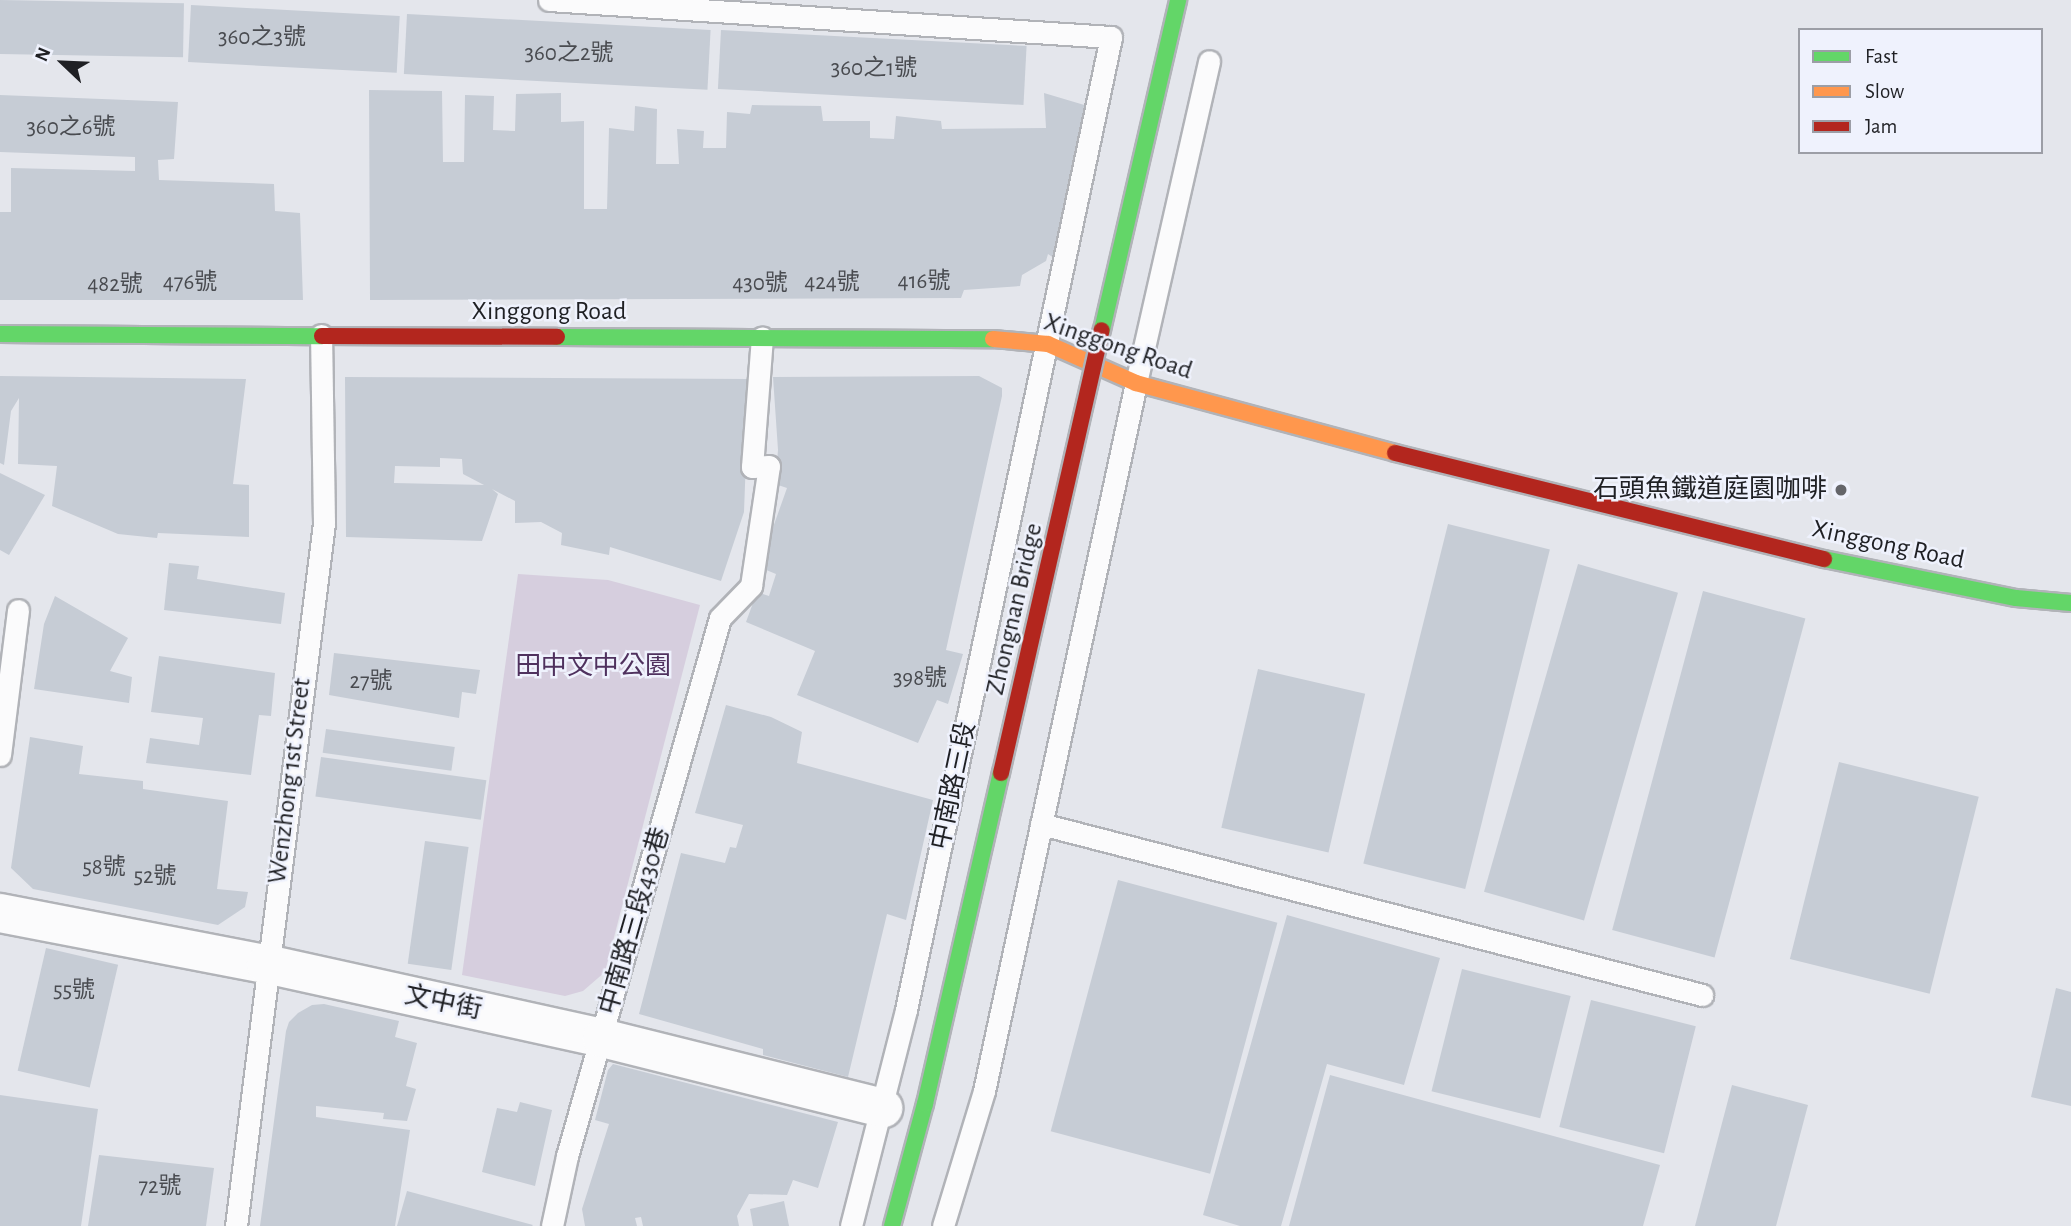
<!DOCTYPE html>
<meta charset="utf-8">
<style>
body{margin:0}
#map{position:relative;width:2071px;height:1226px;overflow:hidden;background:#e4e6ec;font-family:"Alegreya Sans","Noto Sans TC",sans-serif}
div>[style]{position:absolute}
.green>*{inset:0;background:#d6cede}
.building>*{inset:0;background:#c6ccd5;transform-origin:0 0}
.roads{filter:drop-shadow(2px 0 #b1b3b8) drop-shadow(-2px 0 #b1b3b8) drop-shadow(0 2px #b1b3b8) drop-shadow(0 -2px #b1b3b8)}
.lane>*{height:21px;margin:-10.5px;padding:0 10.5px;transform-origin:10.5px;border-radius:10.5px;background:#fbfbfc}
.street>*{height:38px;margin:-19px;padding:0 19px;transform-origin:19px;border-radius:19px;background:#fbfbfc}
.fast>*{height:16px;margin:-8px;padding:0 8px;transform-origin:8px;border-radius:8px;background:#63d668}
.slow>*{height:16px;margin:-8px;padding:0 8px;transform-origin:8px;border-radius:8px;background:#ff974d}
.jam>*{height:16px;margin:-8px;padding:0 8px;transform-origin:8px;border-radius:8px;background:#b3261e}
.bridges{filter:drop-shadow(2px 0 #b1b3b8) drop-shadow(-2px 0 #b1b3b8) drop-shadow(0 2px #b1b3b8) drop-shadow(0 -2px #b1b3b8)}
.fast-bridge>*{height:16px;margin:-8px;padding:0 8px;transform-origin:8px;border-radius:8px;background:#63d668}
.jam-bridge>*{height:16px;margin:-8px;padding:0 8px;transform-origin:8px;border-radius:8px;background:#b3261e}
.dots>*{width:19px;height:19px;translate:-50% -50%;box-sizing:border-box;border:4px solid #eff2fd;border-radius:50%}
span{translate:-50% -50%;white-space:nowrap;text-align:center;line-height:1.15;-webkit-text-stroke:5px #eff2fd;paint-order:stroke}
.number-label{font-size:23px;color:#494b50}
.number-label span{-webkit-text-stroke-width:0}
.street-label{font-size:26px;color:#1f2024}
.poi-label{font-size:26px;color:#1f2024}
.right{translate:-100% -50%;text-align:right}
.park-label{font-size:26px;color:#4f315e}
.legend{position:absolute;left:1798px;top:28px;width:245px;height:126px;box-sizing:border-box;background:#eff2fd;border:2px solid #9c9ea6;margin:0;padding:9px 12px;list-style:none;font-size:21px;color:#1f2024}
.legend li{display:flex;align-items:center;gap:14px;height:35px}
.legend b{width:35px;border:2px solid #9c9ea6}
.north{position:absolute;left:28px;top:28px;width:70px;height:70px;-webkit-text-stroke:5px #eff2fd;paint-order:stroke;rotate:293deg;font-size:19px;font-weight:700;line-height:28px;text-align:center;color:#1f2024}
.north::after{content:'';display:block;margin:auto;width:24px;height:32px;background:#1f2024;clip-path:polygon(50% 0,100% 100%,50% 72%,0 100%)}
</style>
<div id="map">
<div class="green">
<i style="clip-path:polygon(518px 574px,608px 580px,700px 605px,605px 972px,583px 991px,565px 996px,462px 975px)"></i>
</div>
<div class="building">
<i style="left:0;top:0;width:184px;height:54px;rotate:1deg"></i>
<i style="left:191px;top:5px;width:209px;height:57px;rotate:3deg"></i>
<i style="left:407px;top:14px;width:304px;height:60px;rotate:3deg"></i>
<i style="left:721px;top:30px;width:306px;height:59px;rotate:3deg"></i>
<i style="clip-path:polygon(369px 90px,442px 91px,443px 162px,464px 162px,465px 95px,494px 96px,493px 130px,515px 131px,516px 94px,561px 93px,561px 122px,584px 121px,584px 209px,607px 209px,609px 128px,634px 131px,635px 106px,657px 109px,656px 164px,679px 164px,677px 129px,704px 131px,703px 148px,726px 148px,727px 112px,750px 114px,752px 105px,821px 106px,823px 121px,870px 121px,870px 138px,894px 139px,896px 116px,941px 121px,942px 129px,1046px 128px,1044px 93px,1091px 107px,1057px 260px,1048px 254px,1046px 261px,1022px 275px,1020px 286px,964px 290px,961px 298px,370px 300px)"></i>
<i style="clip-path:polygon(0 95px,178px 102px,174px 159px,158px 160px,159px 180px,274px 184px,275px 211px,300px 213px,303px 300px,0 300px,0 212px,11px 212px,11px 168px,135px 171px,135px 157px,0 152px)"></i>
<i style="clip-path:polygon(0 376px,246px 379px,233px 484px,249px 485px,249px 537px,158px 533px,157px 538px,118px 534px,52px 506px,57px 466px,18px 464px,19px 398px,11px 411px,4px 465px,0 463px)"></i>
<i style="clip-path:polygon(979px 376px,1002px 388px,1002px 396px,946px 650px,963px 654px,948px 704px,937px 700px,918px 743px,797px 695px,815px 651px,746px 622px,757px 592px,769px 596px,776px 574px,759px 567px,787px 488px,775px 484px,778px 450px,773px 377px)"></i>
<i style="clip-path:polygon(evenodd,345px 377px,749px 379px,744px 512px,721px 581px,610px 547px,609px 555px,561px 545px,562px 533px,541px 522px,515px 523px,515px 501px,492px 489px,498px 494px,482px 541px,346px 537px,345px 377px,440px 458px,462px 459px,463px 474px,484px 485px,394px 483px,395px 466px,440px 467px,440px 458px)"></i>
<i style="clip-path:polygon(0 473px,45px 495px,9px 555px,0 550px)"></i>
<i style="left:1448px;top:524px;width:105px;height:350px;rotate:14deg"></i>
<i style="clip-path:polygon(169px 563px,199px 566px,197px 579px,285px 593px,281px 624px,164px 610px)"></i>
<i style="left:1578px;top:564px;width:104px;height:341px;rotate:16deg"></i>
<i style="left:1703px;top:591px;width:106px;height:351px;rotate:15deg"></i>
<i style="clip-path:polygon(55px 596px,128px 638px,110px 671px,132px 677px,129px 703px,34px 689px,44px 624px)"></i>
<i style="clip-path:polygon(334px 653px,480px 670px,476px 694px,462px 692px,459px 718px,329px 695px)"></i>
<i style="clip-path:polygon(159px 656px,275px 673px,271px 716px,259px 715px,251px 775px,146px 763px,150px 738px,199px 745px,203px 718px,151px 712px)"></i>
<i style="left:1258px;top:669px;width:110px;height:163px;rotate:13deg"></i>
<i style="clip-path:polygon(726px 705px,771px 717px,802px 732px,797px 763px,933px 800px,906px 920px,887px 914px,848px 1077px,763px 1055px,763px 1049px,639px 1014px,681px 853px,725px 863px,730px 847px,736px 848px,743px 825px,695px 813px)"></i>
<i style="left:326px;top:729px;width:130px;height:24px;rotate:8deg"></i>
<i style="clip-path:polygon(30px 737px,83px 746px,79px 774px,143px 781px,143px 789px,228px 801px,217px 889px,248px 892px,245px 907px,218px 925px,33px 889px,11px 868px)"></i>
<i style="left:321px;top:757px;width:167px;height:40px;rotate:8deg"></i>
<i style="left:1839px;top:762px;width:144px;height:203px;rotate:14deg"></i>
<i style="left:425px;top:841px;width:44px;height:124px;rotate:8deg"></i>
<i style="left:1118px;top:880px;width:165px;height:260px;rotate:15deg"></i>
<i style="clip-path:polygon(1287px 915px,1440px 958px,1404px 1085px,1327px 1064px,1281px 1226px,1240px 1226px,1203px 1215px)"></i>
<i style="left:46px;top:948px;width:74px;height:126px;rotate:13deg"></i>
<i style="left:1462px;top:969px;width:112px;height:126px;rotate:14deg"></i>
<i style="clip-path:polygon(2056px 988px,2071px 992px,2071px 1106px,2031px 1097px)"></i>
<i style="left:1591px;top:1000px;width:108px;height:131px;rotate:14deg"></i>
<i style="clip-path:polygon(324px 1004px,399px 1021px,395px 1037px,417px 1043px,406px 1086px,416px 1089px,407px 1121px,383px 1119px,384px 1113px,316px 1106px,316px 1117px,410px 1130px,395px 1226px,260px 1226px,286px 1031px,289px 1022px,298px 1013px,312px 1005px)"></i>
<i style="clip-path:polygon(613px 1064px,838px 1122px,818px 1188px,793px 1180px,787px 1195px,749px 1194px,737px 1216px,739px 1226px,643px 1226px,641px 1217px,635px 1218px,637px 1226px,585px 1226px,582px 1209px,609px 1124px,595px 1120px,608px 1070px)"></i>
<i style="clip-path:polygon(1330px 1075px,1660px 1165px,1643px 1226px,1289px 1226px)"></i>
<i style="clip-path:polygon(1732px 1085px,1808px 1105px,1776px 1226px,1695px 1226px)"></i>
<i style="clip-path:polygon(0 1095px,98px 1109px,81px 1226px,0 1226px)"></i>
<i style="clip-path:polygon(520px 1102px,552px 1110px,535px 1186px,482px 1172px,497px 1108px,517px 1112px)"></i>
<i style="clip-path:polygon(99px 1155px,214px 1168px,206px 1226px,88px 1226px)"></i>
<i style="clip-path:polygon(407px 1191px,533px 1225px,532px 1226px,397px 1226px)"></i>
<i style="clip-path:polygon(784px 1201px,789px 1226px,753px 1226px,750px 1209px)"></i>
</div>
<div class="roads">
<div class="lane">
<i style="left:549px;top:0;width:563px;rotate:3.77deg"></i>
<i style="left:1111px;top:37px;width:994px;rotate:101.9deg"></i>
<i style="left:906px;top:1010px;width:223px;rotate:104.3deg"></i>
<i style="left:0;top:755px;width:146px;rotate:-82.9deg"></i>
<i style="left:1041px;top:824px;width:683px;rotate:14.5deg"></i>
<i style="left:236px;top:1226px;width:708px;rotate:-82.86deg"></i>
<i style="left:324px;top:523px;width:188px;rotate:-90.9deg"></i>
<i style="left:552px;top:1226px;width:72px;rotate:-77.9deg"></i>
<i style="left:567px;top:1156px;width:559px;rotate:-74.12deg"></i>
<i style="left:720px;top:618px;width:45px;rotate:-45.9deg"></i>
<i style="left:751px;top:586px;width:121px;rotate:-81.5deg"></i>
<i style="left:769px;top:466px;width:17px;rotate:177deg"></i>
<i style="left:752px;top:467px;width:130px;rotate:-85.6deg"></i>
<i style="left:943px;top:1226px;width:141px;rotate:-73.1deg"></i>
<i style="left:984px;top:1091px;width:724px;rotate:-77.88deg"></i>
<i style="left:1136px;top:383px;width:330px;rotate:-77.2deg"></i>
</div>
<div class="street">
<i style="left:0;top:913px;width:271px;rotate:10.9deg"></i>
<i style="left:266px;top:964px;width:344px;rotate:12.4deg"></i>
<i style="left:602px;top:1038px;width:290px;rotate:14deg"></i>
</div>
<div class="fast">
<i style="left:0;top:334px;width:322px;rotate:0.4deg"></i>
<i style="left:557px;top:337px;width:436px;rotate:0.3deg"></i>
<i style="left:1824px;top:559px;width:196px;rotate:11.5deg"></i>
<i style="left:2016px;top:598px;width:55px;rotate:5.2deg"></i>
</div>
<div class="slow">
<i style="left:993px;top:339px;width:55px;rotate:5.2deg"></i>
<i style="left:1048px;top:344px;width:96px;rotate:23.9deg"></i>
<i style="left:1136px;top:383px;width:268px;rotate:15.1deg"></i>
</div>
<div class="jam">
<i style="left:322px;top:336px;width:235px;rotate:0.2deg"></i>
<i style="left:1395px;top:453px;width:442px;rotate:13.9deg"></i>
</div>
</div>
<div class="bridges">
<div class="fast-bridge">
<i style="left:1102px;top:330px;width:339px;rotate:-77deg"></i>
<i style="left:892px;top:1226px;width:126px;rotate:-74.9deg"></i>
<i style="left:925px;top:1104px;width:340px;rotate:-77.1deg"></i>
</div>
<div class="jam-bridge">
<i style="left:1001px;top:773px;width:454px;rotate:-77.2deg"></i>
</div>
</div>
<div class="dots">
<i style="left:1841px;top:490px;background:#64656a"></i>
</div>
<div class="number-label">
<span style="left:262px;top:38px">360之3號</span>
<span style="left:569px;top:54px">360之2號</span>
<span style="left:874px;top:69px">360之1號</span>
<span style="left:71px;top:128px">360之6號</span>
<span style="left:924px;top:282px">416號</span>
<span style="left:190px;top:283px">476號</span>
<span style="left:832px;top:283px">424號</span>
<span style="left:760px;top:284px">430號</span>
<span style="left:115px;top:285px">482號</span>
<span style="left:920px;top:679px">398號</span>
<span style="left:371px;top:682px">27號</span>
<span style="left:104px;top:868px">58號</span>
<span style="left:155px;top:877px">52號</span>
<span style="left:74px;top:991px">55號</span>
<span style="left:160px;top:1187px">72號</span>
</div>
<div class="street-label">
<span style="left:549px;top:312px">Xinggong Road</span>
<span style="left:1118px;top:347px;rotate:19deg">Xinggong Road</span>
<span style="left:1888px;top:545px;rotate:12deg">Xinggong Road</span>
<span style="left:1015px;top:609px;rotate:-77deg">Zhongnan Bridge</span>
<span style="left:290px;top:781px;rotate:-83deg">Wenzhong 1st Street</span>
<span style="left:954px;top:786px;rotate:-78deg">中南路三段</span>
<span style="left:635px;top:921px;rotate:-74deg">中南路三段430巷</span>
<span style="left:443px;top:1003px;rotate:12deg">文中街</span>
</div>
<div class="poi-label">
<span class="right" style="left:1827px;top:490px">石頭魚鐵道庭園咖啡</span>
</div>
<div class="park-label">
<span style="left:593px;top:667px">田中文中公園</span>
</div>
<ul class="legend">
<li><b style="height:9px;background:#63d668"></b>Fast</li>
<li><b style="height:9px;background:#ff974d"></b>Slow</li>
<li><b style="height:9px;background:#b3261e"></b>Jam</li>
</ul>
<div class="north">N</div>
</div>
